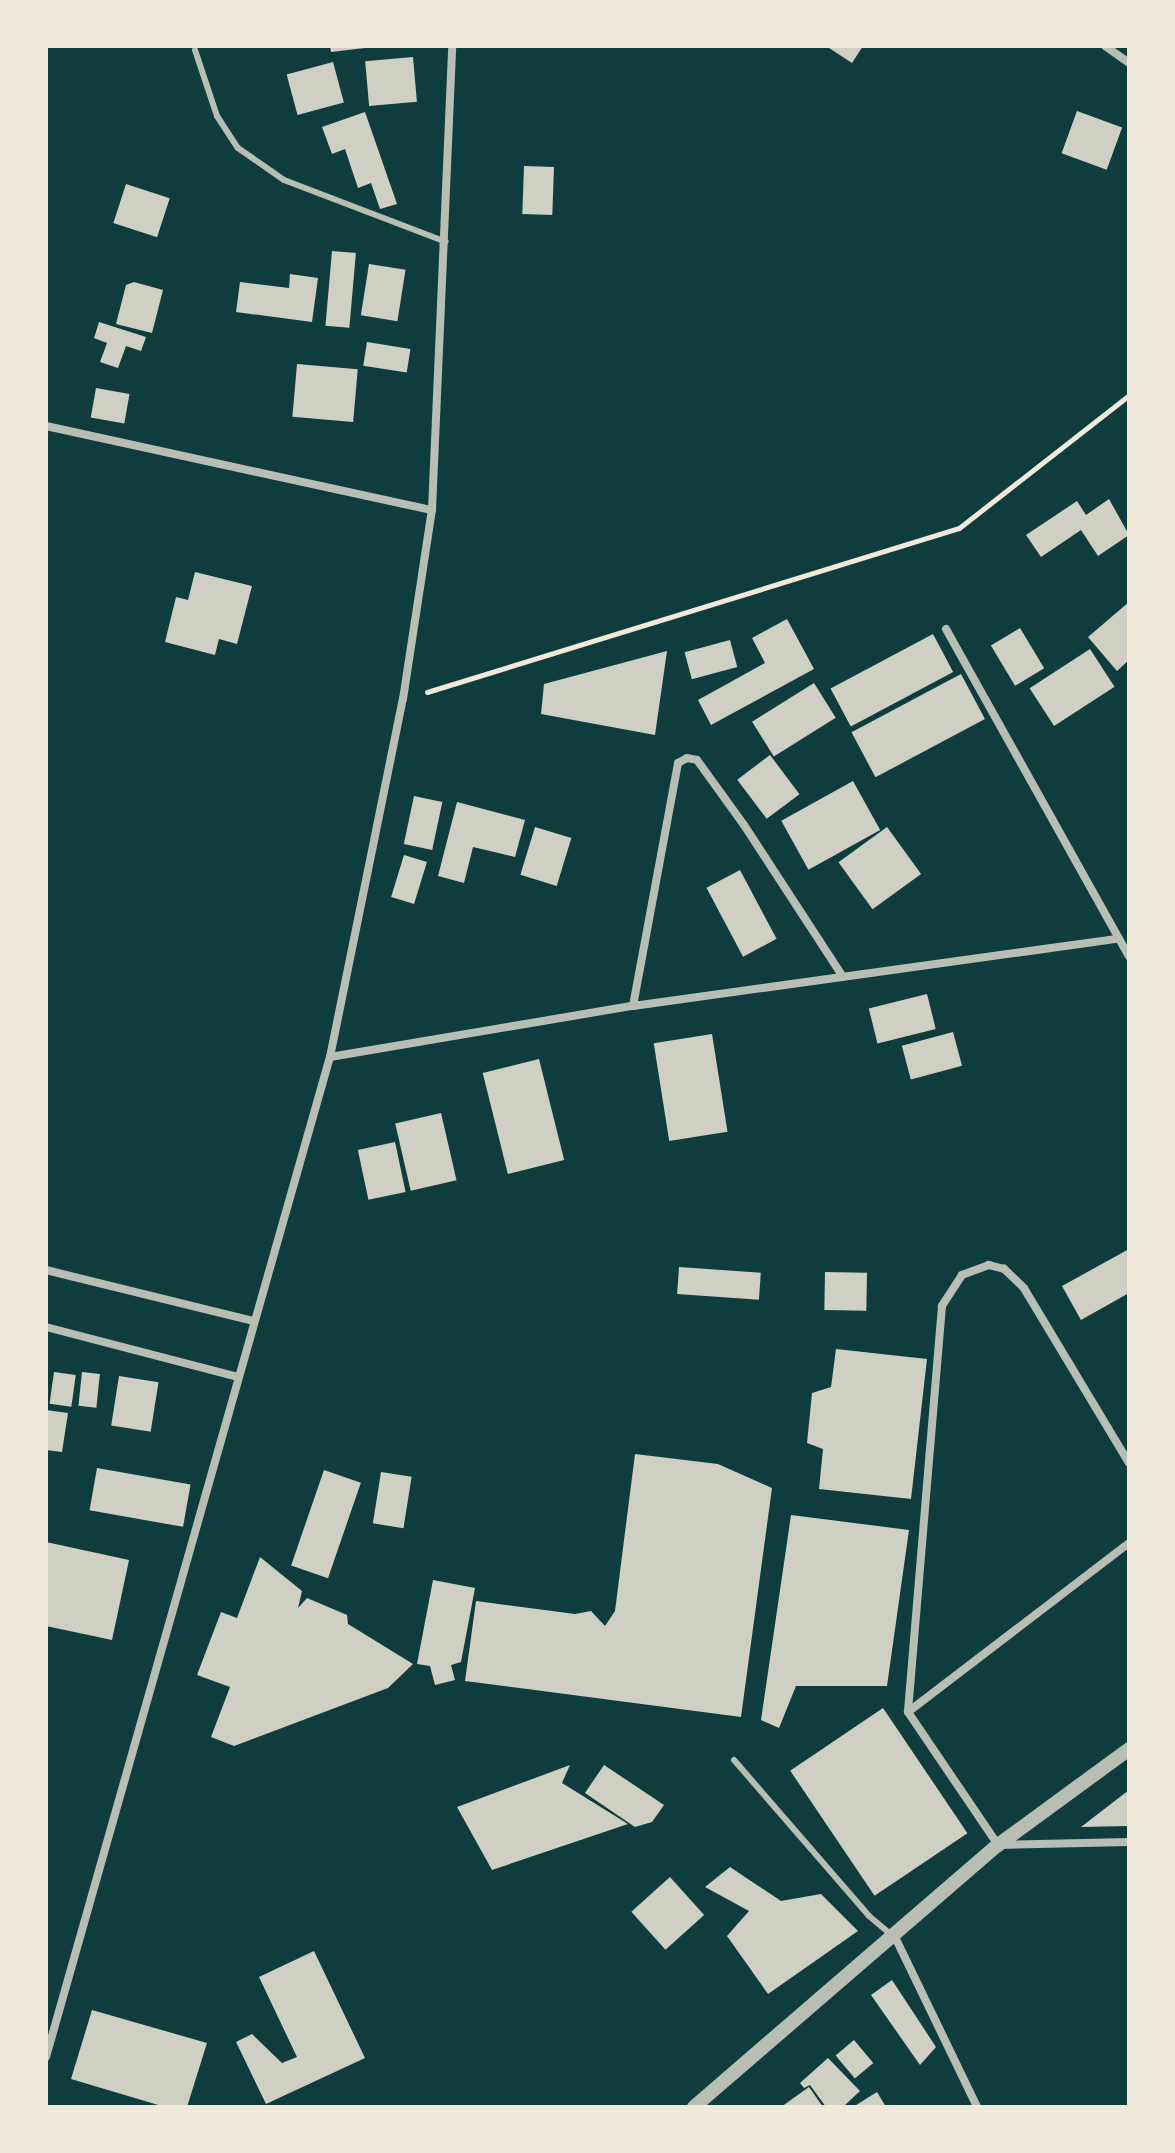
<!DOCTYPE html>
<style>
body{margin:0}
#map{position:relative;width:1175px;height:2153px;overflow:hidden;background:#0f3d3e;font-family:Bitter,serif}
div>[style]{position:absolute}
.building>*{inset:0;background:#cfcfc3;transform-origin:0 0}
.path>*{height:5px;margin:-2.5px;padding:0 2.5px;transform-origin:2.5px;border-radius:2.5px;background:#f1e9da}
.service>*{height:6px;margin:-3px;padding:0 3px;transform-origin:3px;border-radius:3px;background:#b8beb3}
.minor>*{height:8px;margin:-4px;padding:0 4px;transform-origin:4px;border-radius:4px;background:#b8beb3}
.tertiary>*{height:14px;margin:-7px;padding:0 7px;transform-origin:7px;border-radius:7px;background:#b8beb3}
span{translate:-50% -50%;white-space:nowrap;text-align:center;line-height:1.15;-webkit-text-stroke:8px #f1e9da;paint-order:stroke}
.frame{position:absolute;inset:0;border:48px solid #f1e9da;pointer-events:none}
</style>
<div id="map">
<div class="building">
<i style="clip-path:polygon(330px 46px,365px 46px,365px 48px,331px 52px)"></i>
<i style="clip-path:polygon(826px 46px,863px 46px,852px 63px)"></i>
<i style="left:413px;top:57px;width:45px;height:48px;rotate:85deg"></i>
<i style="left:333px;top:62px;width:42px;height:48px;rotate:75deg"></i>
<i style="left:1077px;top:111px;width:48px;height:45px;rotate:20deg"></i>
<i style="clip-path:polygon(365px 112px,397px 204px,380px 209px,371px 183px,358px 188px,345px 149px,332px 154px,322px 127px)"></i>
<i style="left:524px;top:166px;width:30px;height:48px;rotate:2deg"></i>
<i style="left:126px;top:184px;width:46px;height:41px;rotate:18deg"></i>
<i style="left:332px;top:251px;width:24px;height:75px;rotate:5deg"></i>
<i style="left:369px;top:264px;width:37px;height:52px;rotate:9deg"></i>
<i style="clip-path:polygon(290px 274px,318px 278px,312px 322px,236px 312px,240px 282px,289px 288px)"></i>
<i style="clip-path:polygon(134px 282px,163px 290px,152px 333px,116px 324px,126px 285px)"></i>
<i style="clip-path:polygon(99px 322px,146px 337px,141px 351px,126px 346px,118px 368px,100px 362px,107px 343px,94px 338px)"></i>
<i style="left:367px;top:342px;width:44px;height:24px;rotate:9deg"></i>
<i style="left:297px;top:364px;width:61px;height:53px;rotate:5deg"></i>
<i style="left:96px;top:388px;width:34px;height:30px;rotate:10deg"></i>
<i style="clip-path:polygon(1109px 499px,1129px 535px,1098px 556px,1081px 530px,1041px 557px,1026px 535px,1077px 501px,1086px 515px)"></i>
<i style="clip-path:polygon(195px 572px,252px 586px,237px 644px,219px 639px,215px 655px,165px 642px,176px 597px,188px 600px)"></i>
<i style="clip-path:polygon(1129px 602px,1129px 660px,1117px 671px,1088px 637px)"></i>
<i style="clip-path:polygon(787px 619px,814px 669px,711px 725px,698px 700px,765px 663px,752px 638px)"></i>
<i style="left:1020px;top:628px;width:47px;height:34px;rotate:59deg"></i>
<i style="left:933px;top:634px;width:43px;height:116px;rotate:62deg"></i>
<i style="left:730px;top:640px;width:28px;height:47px;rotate:75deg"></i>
<i style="left:1090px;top:649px;width:45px;height:72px;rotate:57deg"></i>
<i style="clip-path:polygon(667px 651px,655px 735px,541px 714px,544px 684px)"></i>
<i style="left:961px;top:674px;width:51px;height:124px;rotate:62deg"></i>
<i style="left:814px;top:683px;width:41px;height:73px;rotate:58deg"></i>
<i style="left:770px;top:755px;width:49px;height:41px;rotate:53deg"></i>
<i style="left:853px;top:781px;width:56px;height:82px;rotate:61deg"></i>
<i style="left:414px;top:796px;width:29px;height:49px;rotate:12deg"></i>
<i style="clip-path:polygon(457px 802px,525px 820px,515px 857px,473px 847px,464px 883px,438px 876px)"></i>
<i style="left:535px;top:827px;width:38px;height:50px;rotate:17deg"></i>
<i style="left:887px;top:827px;width:58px;height:60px;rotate:54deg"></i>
<i style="left:404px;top:855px;width:24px;height:44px;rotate:17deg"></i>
<i style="left:740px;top:870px;width:78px;height:38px;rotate:62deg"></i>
<i style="left:927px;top:994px;width:36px;height:60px;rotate:76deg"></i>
<i style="left:953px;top:1032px;width:35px;height:53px;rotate:75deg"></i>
<i style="left:712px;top:1034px;width:99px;height:59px;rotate:81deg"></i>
<i style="left:539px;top:1059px;width:104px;height:58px;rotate:76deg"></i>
<i style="left:441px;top:1113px;width:69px;height:47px;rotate:77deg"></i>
<i style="left:395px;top:1142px;width:51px;height:38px;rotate:78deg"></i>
<i style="clip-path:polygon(1129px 1249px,1129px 1293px,1081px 1320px,1062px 1286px)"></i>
<i style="left:679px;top:1267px;width:82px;height:27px;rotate:4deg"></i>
<i style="left:825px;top:1272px;width:42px;height:38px;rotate:1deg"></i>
<i style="clip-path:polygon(836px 1349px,927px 1359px,911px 1499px,819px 1489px,823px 1449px,807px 1443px,812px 1393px,831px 1387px)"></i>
<i style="left:54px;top:1372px;width:22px;height:32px;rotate:8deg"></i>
<i style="left:82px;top:1372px;width:18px;height:34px;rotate:6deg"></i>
<i style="left:119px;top:1376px;width:40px;height:50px;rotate:9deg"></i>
<i style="clip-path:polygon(46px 1410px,68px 1413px,62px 1452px,46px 1450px)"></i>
<i style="clip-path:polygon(635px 1454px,718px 1464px,772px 1488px,741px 1717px,465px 1681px,476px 1601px,575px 1614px,591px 1611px,605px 1626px,615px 1611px)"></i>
<i style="left:97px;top:1468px;width:95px;height:43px;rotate:10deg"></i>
<i style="left:324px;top:1470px;width:39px;height:101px;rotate:19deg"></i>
<i style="left:381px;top:1472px;width:31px;height:52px;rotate:9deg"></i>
<i style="clip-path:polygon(791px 1515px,909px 1530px,887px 1686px,796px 1686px,779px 1728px,761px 1720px)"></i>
<i style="clip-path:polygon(46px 1542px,129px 1560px,112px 1640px,46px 1626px)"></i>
<i style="clip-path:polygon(260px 1557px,302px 1591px,298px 1608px,307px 1598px,347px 1615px,348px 1624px,413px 1664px,388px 1688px,234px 1746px,211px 1737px,230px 1687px,197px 1675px,221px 1612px,237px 1618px)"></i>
<i style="clip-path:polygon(433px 1580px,475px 1588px,461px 1662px,451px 1665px,455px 1680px,435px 1685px,430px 1666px,417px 1664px)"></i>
<i style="left:883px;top:1708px;width:151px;height:112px;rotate:56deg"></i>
<i style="clip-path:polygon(570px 1765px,562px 1783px,628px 1824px,492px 1870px,457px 1807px)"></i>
<i style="clip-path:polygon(604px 1765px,664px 1805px,652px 1822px,635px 1827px,585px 1793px)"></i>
<i style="clip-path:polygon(1129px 1790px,1129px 1826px,1081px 1827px)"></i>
<i style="clip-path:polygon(730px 1867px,781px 1901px,821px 1894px,858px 1931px,768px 1994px,727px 1936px,749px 1911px,705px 1887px)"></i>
<i style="left:670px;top:1877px;width:51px;height:52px;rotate:48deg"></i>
<i style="clip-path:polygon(314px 1951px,365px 2058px,266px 2104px,236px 2042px,252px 2034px,282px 2063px,297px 2057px,259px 1977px)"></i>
<i style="clip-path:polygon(892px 1980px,936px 2047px,920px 2065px,871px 1995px)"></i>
<i style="clip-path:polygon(92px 2010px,207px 2043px,187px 2107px,165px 2107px,71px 2079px)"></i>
<i style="left:854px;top:2040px;width:30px;height:24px;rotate:50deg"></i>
<i style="clip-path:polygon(828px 2058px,860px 2091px,843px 2107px,826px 2107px,810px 2085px,804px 2088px,800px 2083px)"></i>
<i style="clip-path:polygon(809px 2087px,823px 2107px,781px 2107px)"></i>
<i style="clip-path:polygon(877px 2092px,886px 2107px,853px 2107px)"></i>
</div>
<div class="path">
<i style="left:427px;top:692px;width:557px;rotate:-17.13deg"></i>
<i style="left:959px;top:528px;width:216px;rotate:-38deg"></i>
</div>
<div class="service">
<i style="left:195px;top:50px;width:70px;rotate:71.6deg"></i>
<i style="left:217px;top:116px;width:38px;rotate:57deg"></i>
<i style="left:238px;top:148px;width:56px;rotate:34.8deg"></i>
<i style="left:284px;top:180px;width:173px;rotate:20.9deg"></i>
<i style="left:734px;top:1760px;width:206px;rotate:49.1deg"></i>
<i style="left:869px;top:1916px;width:30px;rotate:40deg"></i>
</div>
<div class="minor">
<i style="left:1105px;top:46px;width:29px;rotate:35deg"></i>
<i style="left:46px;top:426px;width:395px;rotate:12.3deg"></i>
<i style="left:946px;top:629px;width:375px;rotate:60.8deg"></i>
<i style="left:633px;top:1006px;width:247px;rotate:-79.5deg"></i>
<i style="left:678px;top:763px;width:10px;rotate:-29deg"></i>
<i style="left:687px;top:758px;width:10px;rotate:11deg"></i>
<i style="left:697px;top:760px;width:80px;rotate:54.1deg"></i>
<i style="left:744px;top:825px;width:181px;rotate:56.9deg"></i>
<i style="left:330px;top:1057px;width:307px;rotate:-9.6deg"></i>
<i style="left:633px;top:1006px;width:490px;rotate:-7.9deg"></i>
<i style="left:46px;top:1270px;width:214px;rotate:13.8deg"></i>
<i style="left:46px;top:1327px;width:198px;rotate:14.6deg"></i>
<i style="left:1129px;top:1463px;width:204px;rotate:-121deg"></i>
<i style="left:1024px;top:1288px;width:28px;rotate:-136deg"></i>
<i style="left:1004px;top:1269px;width:16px;rotate:-165deg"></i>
<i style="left:989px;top:1265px;width:29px;rotate:160deg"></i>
<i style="left:962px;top:1275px;width:37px;rotate:123deg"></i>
<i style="left:942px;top:1306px;width:407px;rotate:94.8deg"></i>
<i style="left:908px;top:1712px;width:161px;rotate:55.9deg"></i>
<i style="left:998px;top:1845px;width:131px;rotate:-1.3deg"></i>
<i style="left:908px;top:1712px;width:278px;rotate:-37.4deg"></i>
<i style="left:895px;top:1937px;width:189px;rotate:64.2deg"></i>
<i style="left:46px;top:2057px;width:1040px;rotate:-74.15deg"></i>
<i style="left:330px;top:1057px;width:365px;rotate:-78.5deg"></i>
<i style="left:403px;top:699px;width:191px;rotate:-81.3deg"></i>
<i style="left:432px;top:510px;width:464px;rotate:-87.5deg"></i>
</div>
<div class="tertiary">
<i style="left:694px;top:2107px;width:401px;rotate:-40.8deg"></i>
<i style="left:998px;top:1845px;width:162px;rotate:-36.2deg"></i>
</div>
<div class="frame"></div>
</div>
